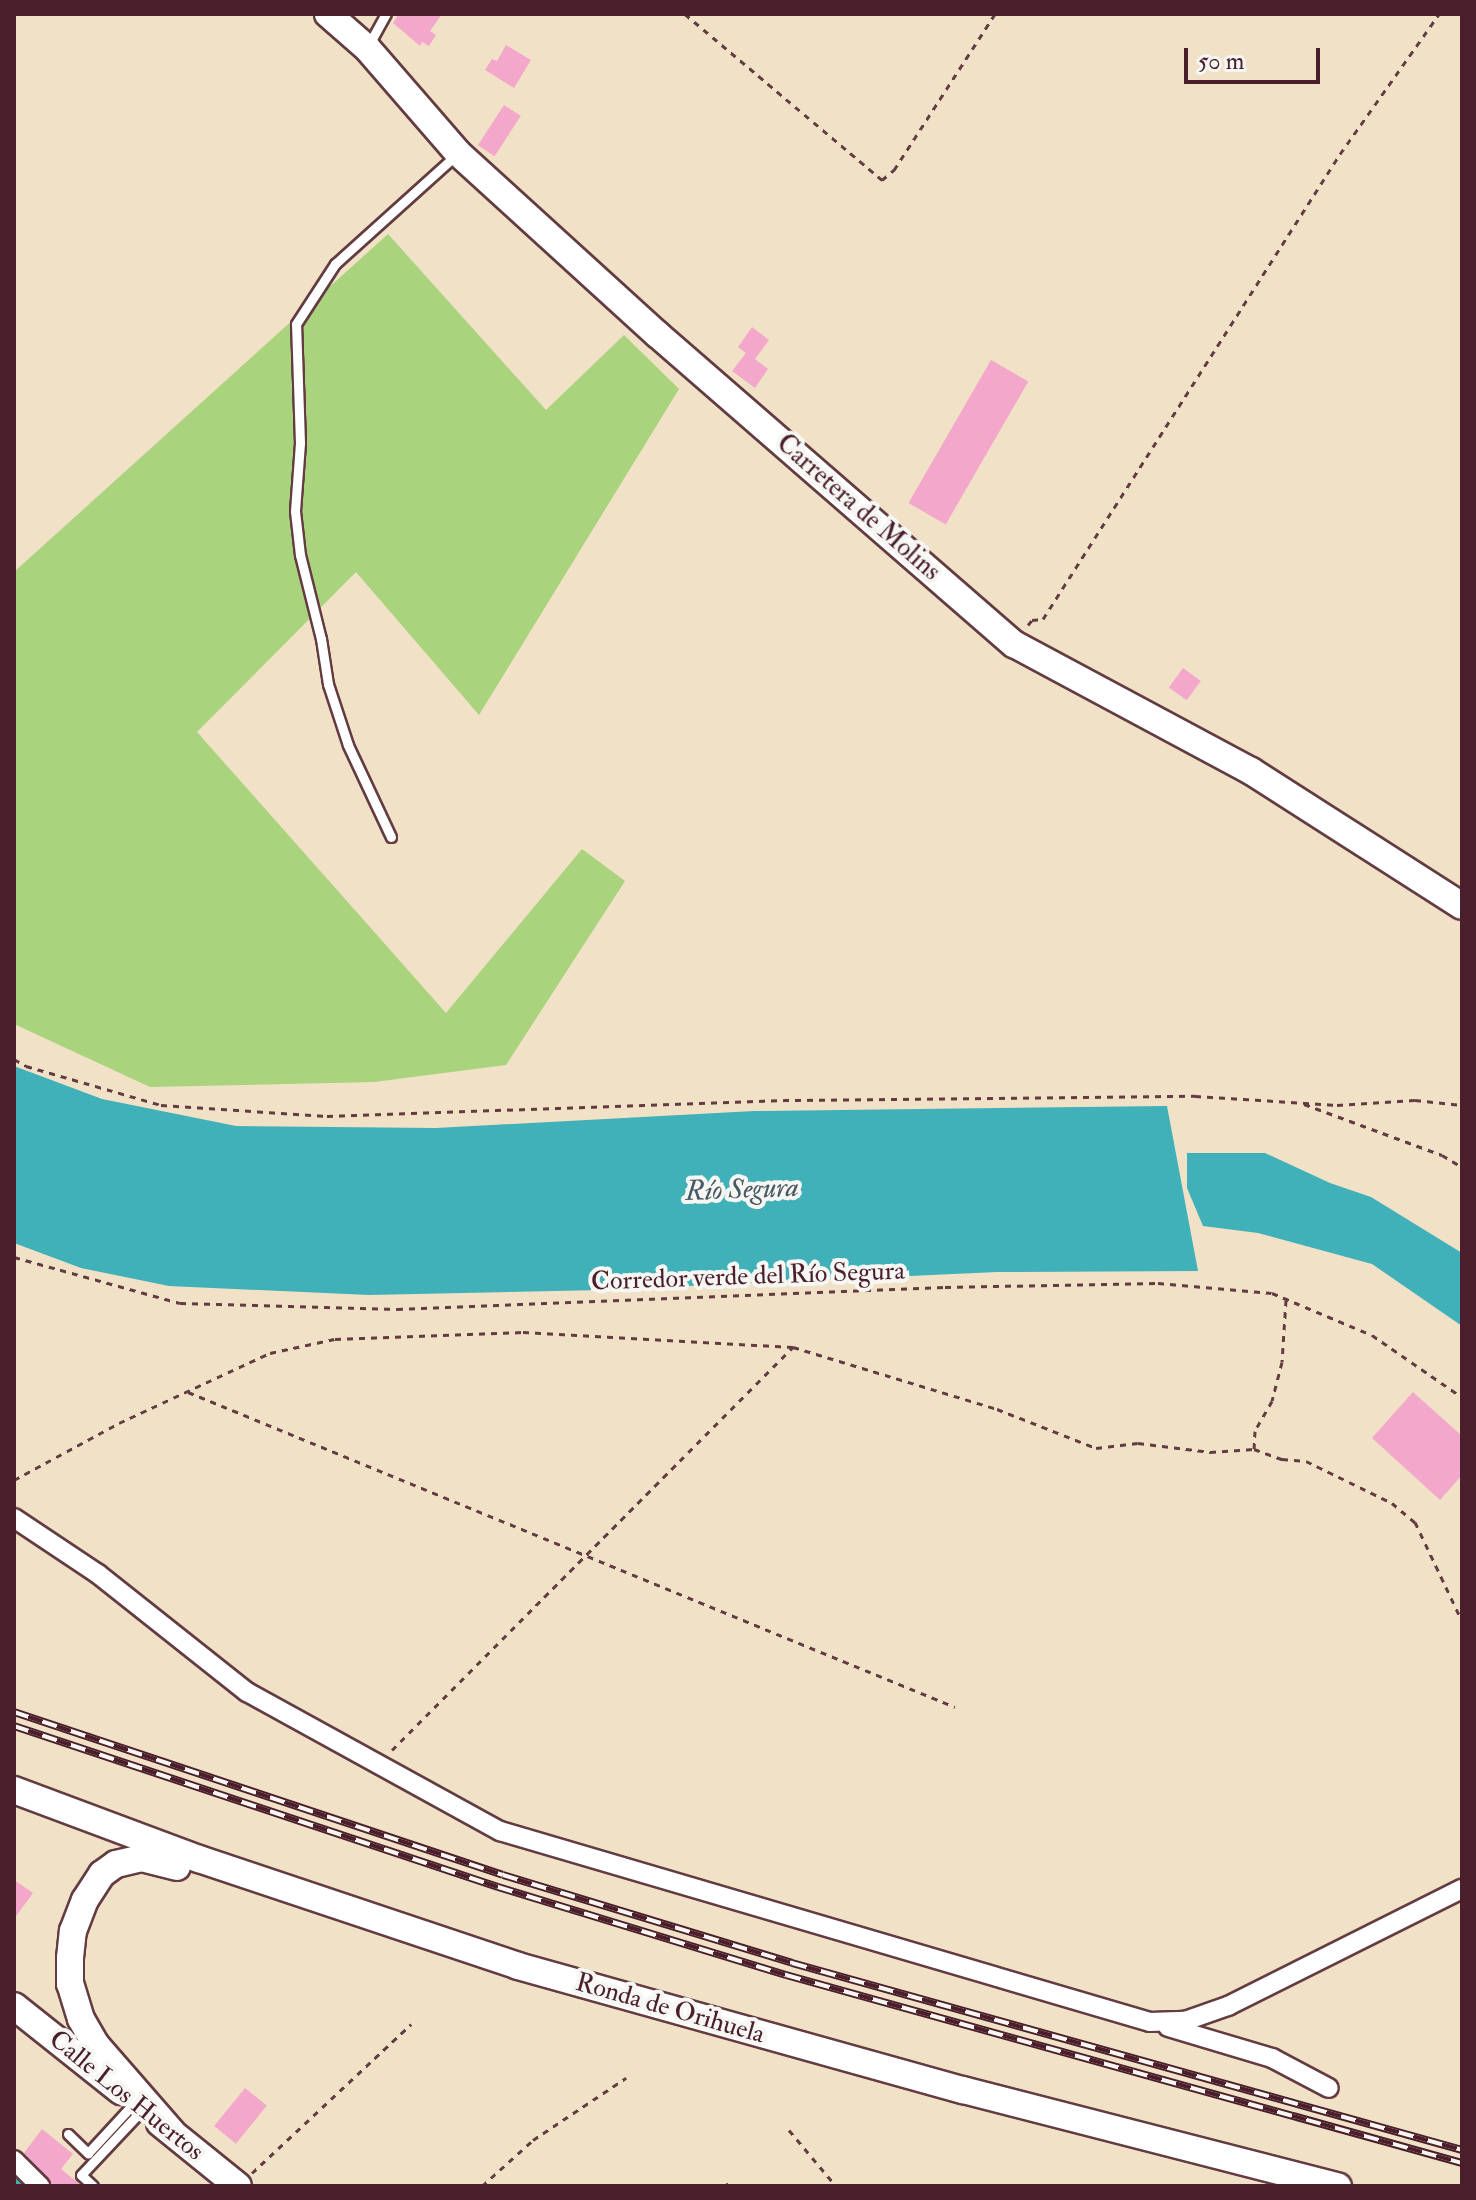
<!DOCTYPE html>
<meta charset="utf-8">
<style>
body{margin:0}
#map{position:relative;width:1476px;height:2200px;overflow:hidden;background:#f1e1c7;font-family:"IM FELL Double Pica",serif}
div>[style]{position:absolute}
.green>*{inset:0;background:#aad37e}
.water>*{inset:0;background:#40b0b9}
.stream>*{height:5px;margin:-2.5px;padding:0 2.5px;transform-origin:2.5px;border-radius:2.5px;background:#40b0b9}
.building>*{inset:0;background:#f3a7cb;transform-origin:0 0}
.path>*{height:3px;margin-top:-1.5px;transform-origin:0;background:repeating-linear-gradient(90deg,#633c42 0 6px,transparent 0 12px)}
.roads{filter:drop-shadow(2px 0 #633c42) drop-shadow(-2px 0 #633c42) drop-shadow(0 2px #633c42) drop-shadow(0 -2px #633c42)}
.lane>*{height:9px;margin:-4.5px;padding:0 4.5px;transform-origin:4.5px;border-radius:4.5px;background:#fff}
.street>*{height:18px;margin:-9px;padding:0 9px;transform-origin:9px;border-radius:9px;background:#fff}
.secondary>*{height:26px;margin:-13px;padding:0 13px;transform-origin:13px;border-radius:13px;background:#fff}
.rail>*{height:8px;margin-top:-4px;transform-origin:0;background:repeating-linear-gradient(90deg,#f6f6f2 0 15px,#4a1f2b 0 30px);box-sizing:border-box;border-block:2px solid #4a1f2b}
span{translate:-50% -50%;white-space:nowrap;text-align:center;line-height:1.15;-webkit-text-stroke:8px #f6f6f2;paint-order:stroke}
.street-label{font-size:26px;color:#4a1f2b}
.water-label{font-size:28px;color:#465964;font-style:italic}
.frame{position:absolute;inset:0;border:16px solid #4a1f2b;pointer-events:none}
.scale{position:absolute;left:1184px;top:48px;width:136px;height:36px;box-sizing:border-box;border:4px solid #4a1f2b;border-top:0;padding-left:10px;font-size:24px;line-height:28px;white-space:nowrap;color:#4a1f2b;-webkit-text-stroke:6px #f6f6f2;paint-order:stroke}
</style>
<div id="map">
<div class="green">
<i style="clip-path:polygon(388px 234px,546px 410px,624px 335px,679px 389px,479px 715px,356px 572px,197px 732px,446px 1013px,582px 849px,625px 881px,506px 1065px,374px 1082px,150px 1087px,14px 1024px,14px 572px)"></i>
</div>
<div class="water">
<i style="clip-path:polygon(14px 1066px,102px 1099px,236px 1126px,436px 1128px,754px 1111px,1167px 1106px,1198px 1271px,997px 1272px,601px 1290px,369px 1295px,169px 1286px,81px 1268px,14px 1243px)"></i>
<i style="clip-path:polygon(1187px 1153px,1265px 1153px,1330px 1183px,1371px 1197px,1462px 1253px,1462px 1326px,1372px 1264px,1258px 1233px,1203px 1226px,1187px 1188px)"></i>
</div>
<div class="stream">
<i style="left:14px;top:2178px;width:11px;rotate:49deg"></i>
</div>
<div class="building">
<i style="clip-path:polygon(399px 14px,442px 14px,430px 31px,436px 35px,429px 46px,422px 42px,420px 46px,393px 23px)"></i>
<i style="clip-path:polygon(506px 45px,531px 60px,514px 88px,485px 70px,492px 59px,497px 61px)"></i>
<i style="left:504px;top:105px;width:20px;height:48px;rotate:33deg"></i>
<i style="clip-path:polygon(752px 327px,769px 340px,755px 359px,768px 369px,755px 388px,732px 371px,746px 353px,738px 347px)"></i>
<i style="left:991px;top:360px;width:43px;height:165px;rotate:30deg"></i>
<i style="left:1183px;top:668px;width:22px;height:24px;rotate:36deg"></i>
<i style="clip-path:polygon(1413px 1392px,1462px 1436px,1462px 1475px,1440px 1500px,1372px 1438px)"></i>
<i style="clip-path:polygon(14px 1880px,33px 1893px,14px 1919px)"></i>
<i style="left:245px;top:2088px;width:28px;height:49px;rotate:39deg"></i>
<i style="clip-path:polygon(42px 2129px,73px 2154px,61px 2169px,82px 2186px,52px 2186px,48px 2178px,24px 2153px)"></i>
</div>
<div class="path">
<i style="left:685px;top:14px;width:258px;rotate:40.1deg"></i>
<i style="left:882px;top:180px;width:16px;rotate:-40deg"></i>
<i style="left:894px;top:170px;width:186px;rotate:-57.1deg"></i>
<i style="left:1028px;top:625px;width:6px;rotate:-51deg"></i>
<i style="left:1032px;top:620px;width:11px;rotate:-5deg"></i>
<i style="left:1043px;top:619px;width:552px;rotate:-57.43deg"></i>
<i style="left:1340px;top:154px;width:171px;rotate:-54.7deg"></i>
<i style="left:14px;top:1059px;width:14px;rotate:30deg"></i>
<i style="left:26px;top:1066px;width:141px;rotate:16.1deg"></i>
<i style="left:161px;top:1105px;width:166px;rotate:3.8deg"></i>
<i style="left:327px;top:1116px;width:468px;rotate:-2deg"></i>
<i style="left:795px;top:1100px;width:400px;rotate:-0.6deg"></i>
<i style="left:1195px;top:1096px;width:142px;rotate:3.6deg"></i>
<i style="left:1337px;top:1105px;width:78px;rotate:-3.7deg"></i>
<i style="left:1415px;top:1100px;width:47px;rotate:6.1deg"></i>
<i style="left:1304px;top:1104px;width:147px;rotate:20.3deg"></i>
<i style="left:1442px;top:1155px;width:23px;rotate:31deg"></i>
<i style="left:14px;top:1257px;width:172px;rotate:15.5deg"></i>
<i style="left:180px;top:1303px;width:217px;rotate:1.6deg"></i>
<i style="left:397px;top:1309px;width:548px;rotate:-2.3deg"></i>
<i style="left:945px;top:1287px;width:213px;rotate:-1.1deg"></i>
<i style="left:1158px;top:1283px;width:114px;rotate:5deg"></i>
<i style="left:1272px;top:1293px;width:108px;rotate:22.8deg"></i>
<i style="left:1372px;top:1335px;width:109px;rotate:34.6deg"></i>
<i style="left:1286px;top:1300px;width:62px;rotate:93.7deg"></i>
<i style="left:1282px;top:1362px;width:40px;rotate:104.4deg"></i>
<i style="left:1272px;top:1401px;width:34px;rotate:120deg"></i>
<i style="left:1255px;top:1431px;width:18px;rotate:93deg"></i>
<i style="left:1254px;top:1449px;width:30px;rotate:20deg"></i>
<i style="left:1282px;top:1459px;width:24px;rotate:5deg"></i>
<i style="left:1306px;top:1461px;width:96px;rotate:26deg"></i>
<i style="left:1392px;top:1503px;width:30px;rotate:40deg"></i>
<i style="left:1415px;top:1522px;width:110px;rotate:64.6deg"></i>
<i style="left:188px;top:1392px;width:829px;rotate:22.33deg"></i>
<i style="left:14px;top:1480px;width:119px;rotate:-28.5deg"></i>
<i style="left:119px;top:1423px;width:166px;rotate:-24.9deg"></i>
<i style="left:270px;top:1353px;width:66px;rotate:-12.2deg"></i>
<i style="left:335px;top:1339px;width:188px;rotate:-2.1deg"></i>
<i style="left:523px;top:1332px;width:270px;rotate:3.2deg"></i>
<i style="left:793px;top:1347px;width:213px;rotate:16.9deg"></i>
<i style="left:997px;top:1409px;width:106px;rotate:21.5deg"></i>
<i style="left:1096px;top:1448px;width:42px;rotate:-6.8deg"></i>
<i style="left:1138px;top:1443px;width:73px;rotate:7.1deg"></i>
<i style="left:1210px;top:1452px;width:44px;rotate:-3.9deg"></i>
<i style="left:392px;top:1750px;width:569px;rotate:-45.14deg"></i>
<i style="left:789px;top:2130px;width:73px;rotate:50deg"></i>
<i style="left:252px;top:2173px;width:218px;rotate:-43.1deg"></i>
<i style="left:726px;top:2183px;width:4px;rotate:56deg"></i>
<i style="left:482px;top:2186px;width:69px;rotate:-42deg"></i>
<i style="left:533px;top:2140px;width:112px;rotate:-33.7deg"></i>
</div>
<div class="roads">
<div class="lane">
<i style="left:368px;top:46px;width:37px;rotate:-61deg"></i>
<i style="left:391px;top:837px;width:102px;rotate:-115.1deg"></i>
<i style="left:348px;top:745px;width:64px;rotate:-108.2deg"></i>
<i style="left:328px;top:684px;width:46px;rotate:-98.8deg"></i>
<i style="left:321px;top:639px;width:87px;rotate:-104deg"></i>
<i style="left:300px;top:555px;width:44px;rotate:-96.5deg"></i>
<i style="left:295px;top:511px;width:68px;rotate:-85.8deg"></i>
<i style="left:300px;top:443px;width:119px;rotate:-91.9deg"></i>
<i style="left:296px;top:324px;width:72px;rotate:-57deg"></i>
<i style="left:335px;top:264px;width:164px;rotate:-42deg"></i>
<i style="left:68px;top:2134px;width:28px;rotate:44deg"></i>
<i style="left:88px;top:2153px;width:69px;rotate:-47.3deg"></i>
<i style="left:93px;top:2186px;width:16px;rotate:-137deg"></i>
<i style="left:81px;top:2175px;width:91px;rotate:-46.8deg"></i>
</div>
<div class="street">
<i style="left:14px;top:1518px;width:101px;rotate:33.7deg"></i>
<i style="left:98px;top:1574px;width:190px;rotate:38.4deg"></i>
<i style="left:247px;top:1692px;width:289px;rotate:28.8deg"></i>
<i style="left:500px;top:1831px;width:677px;rotate:16.38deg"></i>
<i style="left:1150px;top:2022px;width:35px;rotate:-2deg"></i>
<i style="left:1185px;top:2021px;width:46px;rotate:-19.2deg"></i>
<i style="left:1228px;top:2006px;width:262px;rotate:-26.6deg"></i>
<i style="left:1168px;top:2027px;width:109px;rotate:16.6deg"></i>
<i style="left:1272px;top:2058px;width:64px;rotate:27.8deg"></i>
<i style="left:14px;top:2160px;width:37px;rotate:45deg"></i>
</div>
<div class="secondary">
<i style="left:328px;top:14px;width:52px;rotate:41.1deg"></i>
<i style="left:367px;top:48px;width:139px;rotate:49.1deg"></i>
<i style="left:458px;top:153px;width:269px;rotate:42.3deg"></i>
<i style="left:657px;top:334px;width:473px;rotate:41deg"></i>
<i style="left:1014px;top:644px;width:269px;rotate:28.2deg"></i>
<i style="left:1251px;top:771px;width:250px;rotate:32.6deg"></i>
<i style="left:14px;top:1790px;width:197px;rotate:20.5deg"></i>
<i style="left:199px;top:1859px;width:336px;rotate:18.5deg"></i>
<i style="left:518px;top:1966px;width:462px;rotate:15.6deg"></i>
<i style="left:963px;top:2090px;width:387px;rotate:14.4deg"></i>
<i style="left:14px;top:2006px;width:137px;rotate:38.5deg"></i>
<i style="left:160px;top:2123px;width:100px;rotate:38.9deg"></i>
<i style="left:172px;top:2132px;width:116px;rotate:-131.1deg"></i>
<i style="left:96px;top:2045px;width:30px;rotate:-120deg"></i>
<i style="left:81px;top:2019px;width:37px;rotate:-107deg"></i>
<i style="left:70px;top:1984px;width:26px;rotate:-90deg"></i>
<i style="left:70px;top:1958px;width:27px;rotate:-84deg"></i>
<i style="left:73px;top:1931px;width:33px;rotate:-69deg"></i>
<i style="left:85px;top:1900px;width:31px;rotate:-57deg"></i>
<i style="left:102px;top:1874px;width:17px;rotate:-36deg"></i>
<i style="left:116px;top:1864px;width:26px;rotate:-13deg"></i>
<i style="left:141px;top:1858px;width:37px;rotate:14deg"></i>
</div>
</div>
<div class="rail">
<i style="left:14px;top:1712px;width:515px;rotate:18.43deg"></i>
<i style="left:503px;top:1875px;width:302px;rotate:16.9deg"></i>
<i style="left:792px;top:1963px;width:696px;rotate:15.59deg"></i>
<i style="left:14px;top:1726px;width:510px;rotate:18.4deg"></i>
<i style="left:498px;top:1887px;width:301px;rotate:17deg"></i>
<i style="left:786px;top:1975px;width:702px;rotate:15.54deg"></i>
</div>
<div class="street-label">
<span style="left:858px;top:508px;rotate:41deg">Carretera de Molins</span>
<span style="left:748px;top:1277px;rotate:-2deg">Corredor verde del Río Segura</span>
<span style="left:670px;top:2009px;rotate:16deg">Ronda de Orihuela</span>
<span style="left:126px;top:2096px;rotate:39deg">Calle Los Huertos</span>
</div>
<div class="water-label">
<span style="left:742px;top:1190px;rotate:-2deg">Río Segura</span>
</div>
<div class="frame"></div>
<div class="scale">50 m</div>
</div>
